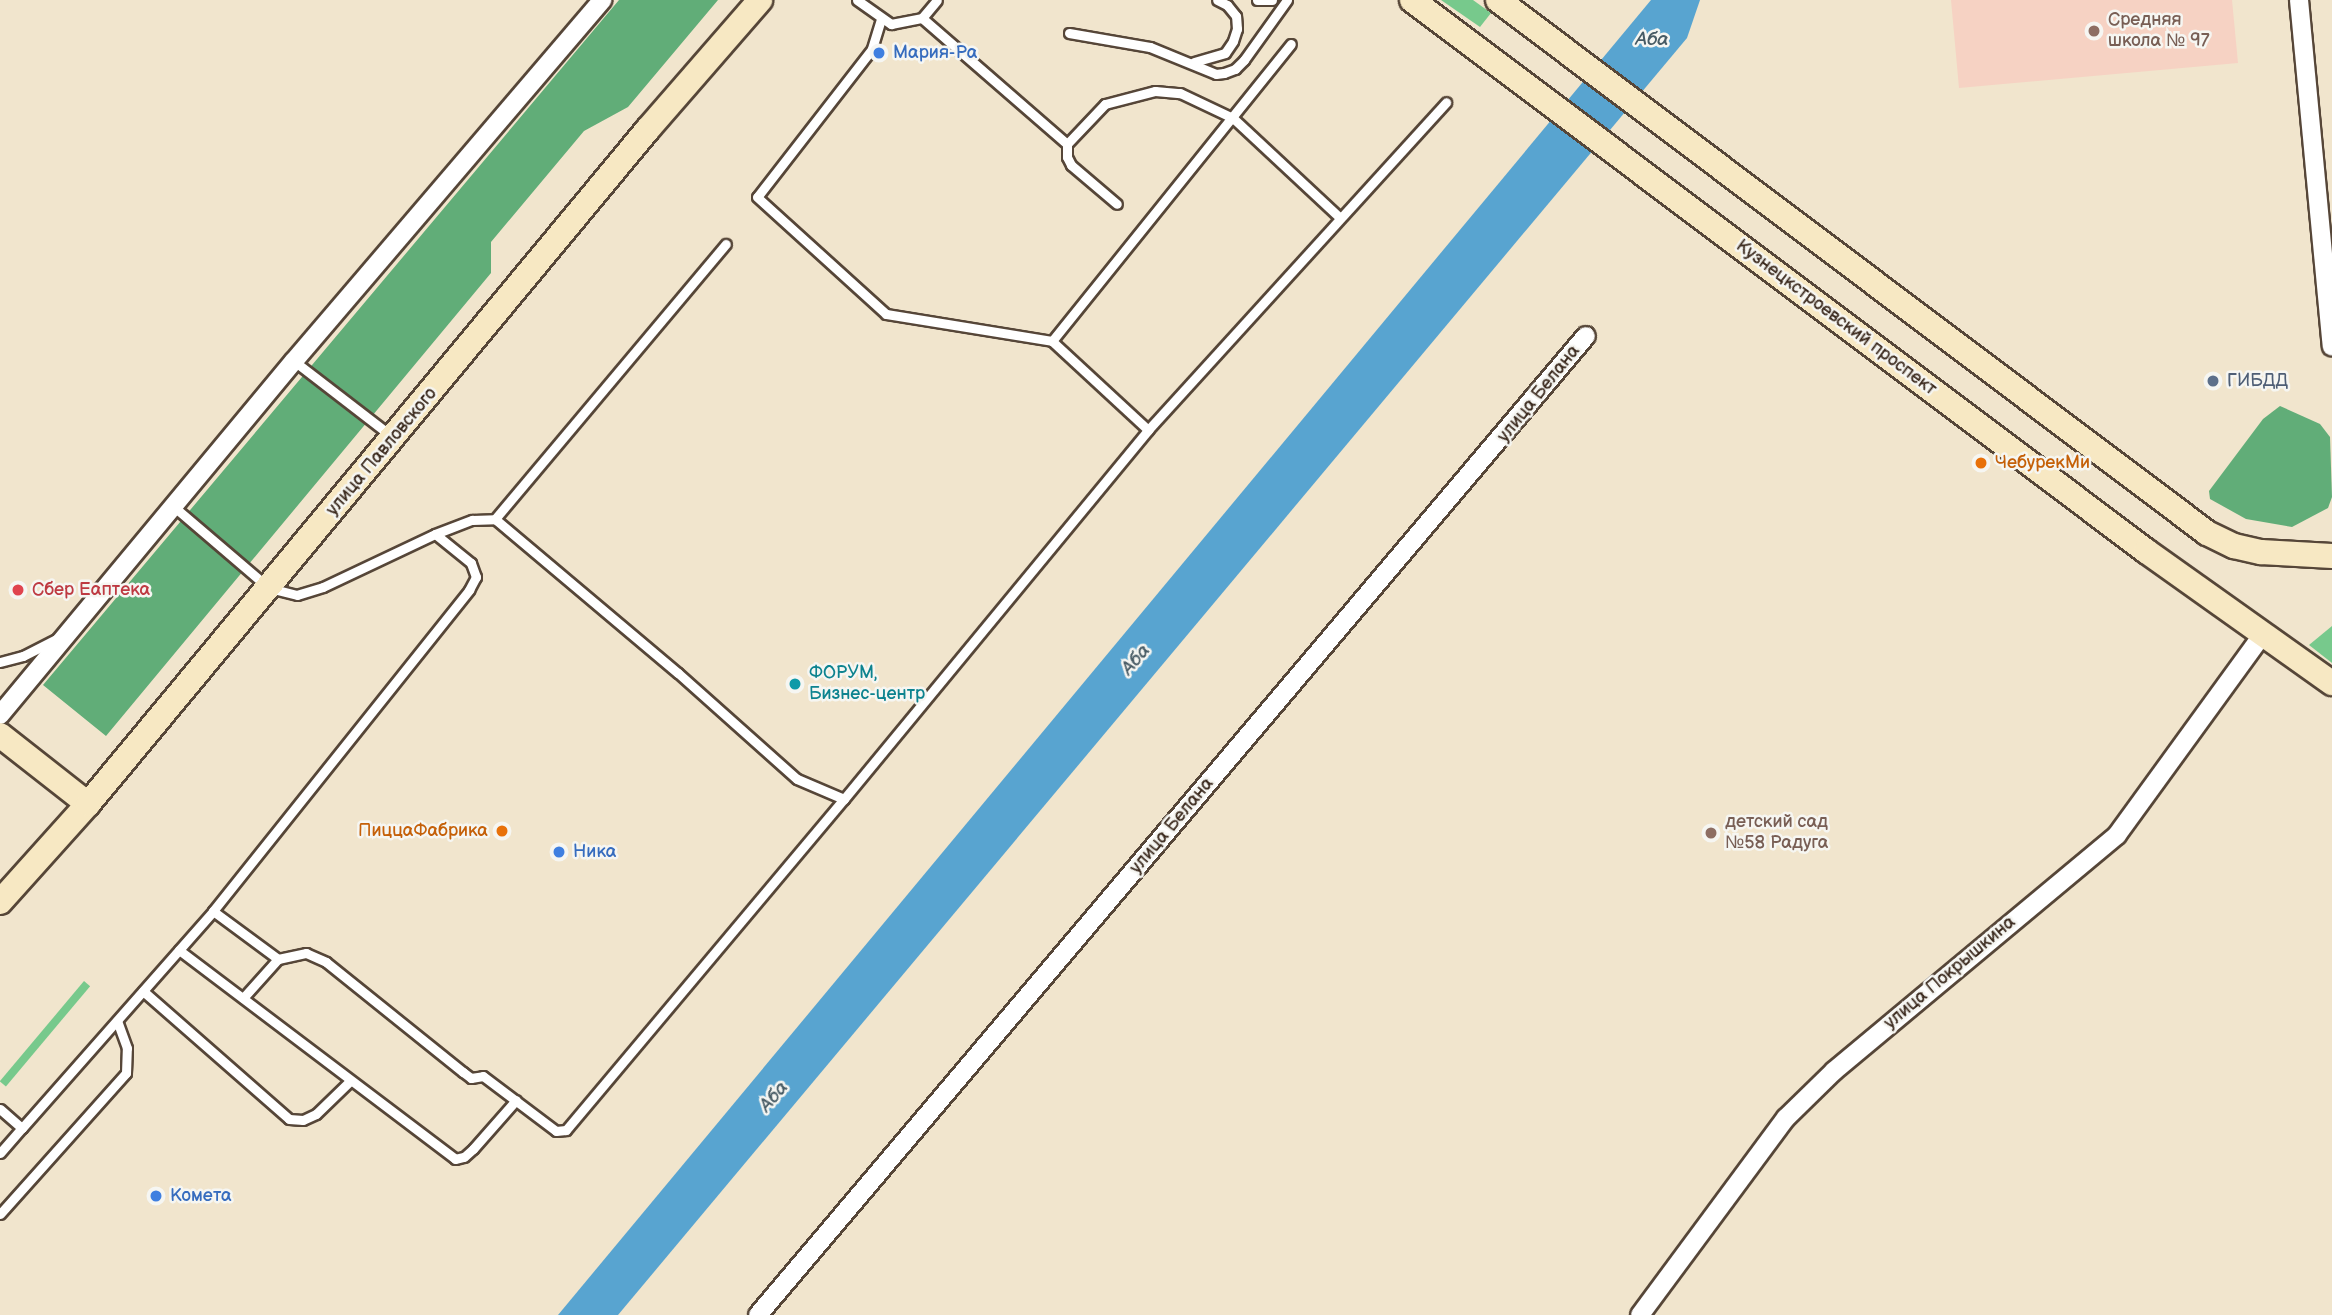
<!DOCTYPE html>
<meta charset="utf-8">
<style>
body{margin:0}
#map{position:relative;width:2332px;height:1315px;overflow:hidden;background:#f1e5cd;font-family:"Balsamiq Sans",sans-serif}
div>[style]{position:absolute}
.built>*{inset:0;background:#f6d2c3}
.green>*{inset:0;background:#77c98c;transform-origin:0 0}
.forest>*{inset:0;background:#61ad78}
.water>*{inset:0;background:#58a4d0}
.roads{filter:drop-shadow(2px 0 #564638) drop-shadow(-2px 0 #564638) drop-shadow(0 2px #564638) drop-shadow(0 -2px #564638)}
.lane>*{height:9px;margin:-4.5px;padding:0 4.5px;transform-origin:4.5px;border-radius:4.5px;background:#fff}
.street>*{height:18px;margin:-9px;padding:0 9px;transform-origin:9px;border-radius:9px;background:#fff}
.secondary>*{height:24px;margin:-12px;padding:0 12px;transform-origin:12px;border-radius:12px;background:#f7e8c3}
.dots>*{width:19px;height:19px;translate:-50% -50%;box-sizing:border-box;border:4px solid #f6f6f2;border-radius:50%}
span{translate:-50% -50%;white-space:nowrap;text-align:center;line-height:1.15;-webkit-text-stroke:5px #f6f6f2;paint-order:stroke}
.education-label{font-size:18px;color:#785e54}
.left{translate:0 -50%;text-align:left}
.shop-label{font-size:18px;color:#366cbe}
.street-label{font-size:18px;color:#3b2a1e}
.service-label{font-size:18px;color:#4e5e75}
.food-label{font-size:18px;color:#c56008}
.right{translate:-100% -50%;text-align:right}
.health-label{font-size:18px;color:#be3a42}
.culture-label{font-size:18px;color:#0d838f}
.water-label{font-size:19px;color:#475b65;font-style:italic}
</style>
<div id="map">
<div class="built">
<i style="clip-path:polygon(1951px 0,2232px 0,2238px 63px,1959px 88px)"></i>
</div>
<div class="green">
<i style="clip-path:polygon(1441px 0,1473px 0,1491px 13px,1480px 27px)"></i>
<i style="clip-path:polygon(2332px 626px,2332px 663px,2309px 645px)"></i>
<i style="left:84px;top:981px;width:8px;height:131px;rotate:40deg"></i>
</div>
<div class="forest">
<i style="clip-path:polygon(619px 0,718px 0,628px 107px,584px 131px,491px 242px,491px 273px,106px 736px,43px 685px)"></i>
<i style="clip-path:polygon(2280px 406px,2320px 424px,2330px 437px,2332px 497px,2328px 508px,2292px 527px,2246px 519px,2210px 499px,2209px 491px,2263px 419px)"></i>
</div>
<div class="water">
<i style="clip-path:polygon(1651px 0,1700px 0,1687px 38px,618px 1315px,558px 1315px)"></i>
</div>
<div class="roads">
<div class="lane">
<i style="left:857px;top:0;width:42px;rotate:35.2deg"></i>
<i style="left:891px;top:24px;width:32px;rotate:-11deg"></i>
<i style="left:922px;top:18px;width:192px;rotate:41deg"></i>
<i style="left:1067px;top:144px;width:55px;rotate:-46.5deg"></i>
<i style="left:1105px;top:104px;width:52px;rotate:-14.6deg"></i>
<i style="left:1155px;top:91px;width:25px;rotate:5deg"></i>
<i style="left:1180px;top:93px;width:59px;rotate:25.3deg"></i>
<i style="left:1233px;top:118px;width:145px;rotate:43deg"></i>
<i style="left:1257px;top:0;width:15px"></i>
<i style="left:922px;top:18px;width:23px;rotate:-50deg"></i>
<i style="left:881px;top:19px;width:31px;rotate:107deg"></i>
<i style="left:872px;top:49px;width:187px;rotate:127.8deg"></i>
<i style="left:757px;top:197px;width:174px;rotate:42.2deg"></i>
<i style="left:886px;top:314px;width:168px;rotate:9.2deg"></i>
<i style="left:1052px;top:341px;width:131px;rotate:42.8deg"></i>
<i style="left:1069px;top:33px;width:82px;rotate:9.8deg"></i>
<i style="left:1150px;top:47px;width:71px;rotate:22.2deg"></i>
<i style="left:1216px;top:74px;width:8px;rotate:-7deg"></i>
<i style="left:1224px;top:73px;width:12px;rotate:-20deg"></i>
<i style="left:1235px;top:69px;width:13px;rotate:-45deg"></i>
<i style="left:1244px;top:60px;width:74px;rotate:-54.4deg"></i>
<i style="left:1194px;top:62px;width:32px;rotate:-16deg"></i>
<i style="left:1225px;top:53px;width:14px;rotate:-56deg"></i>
<i style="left:1233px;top:41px;width:13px;rotate:-72deg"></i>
<i style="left:1237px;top:29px;width:13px;rotate:-94deg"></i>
<i style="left:1236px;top:16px;width:14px;rotate:-129deg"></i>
<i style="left:1227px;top:5px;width:11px;rotate:-153deg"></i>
<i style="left:1067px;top:144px;width:13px;rotate:90deg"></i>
<i style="left:1067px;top:157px;width:9px;rotate:63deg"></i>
<i style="left:1071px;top:165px;width:60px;rotate:40.3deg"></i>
<i style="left:1052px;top:341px;width:381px;rotate:-51.2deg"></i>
<i style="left:294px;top:361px;width:121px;rotate:37.6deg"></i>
<i style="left:495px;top:519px;width:239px;rotate:40.1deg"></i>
<i style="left:678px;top:673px;width:159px;rotate:41.7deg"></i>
<i style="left:797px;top:779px;width:51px;rotate:23.1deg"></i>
<i style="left:844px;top:799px;width:478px;rotate:-50.5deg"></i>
<i style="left:1148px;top:430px;width:443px;rotate:-47.7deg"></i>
<i style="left:435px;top:534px;width:40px;rotate:-21deg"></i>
<i style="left:472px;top:520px;width:23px;rotate:-2deg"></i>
<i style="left:495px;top:519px;width:359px;rotate:-50deg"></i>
<i style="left:0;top:662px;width:24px;rotate:-15deg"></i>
<i style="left:23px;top:656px;width:39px;rotate:-27deg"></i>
<i style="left:213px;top:911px;width:81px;rotate:36.4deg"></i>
<i style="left:179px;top:950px;width:346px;rotate:37.1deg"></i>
<i style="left:455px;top:1159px;width:9px;rotate:-13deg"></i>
<i style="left:464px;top:1157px;width:12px;rotate:-42deg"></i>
<i style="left:473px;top:1149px;width:65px;rotate:-48.7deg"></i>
<i style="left:143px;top:991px;width:194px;rotate:41.2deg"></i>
<i style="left:289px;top:1119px;width:14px;rotate:4deg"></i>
<i style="left:303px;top:1120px;width:14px;rotate:-25deg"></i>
<i style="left:316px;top:1114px;width:47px;rotate:-44.1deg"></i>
<i style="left:243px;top:998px;width:52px;rotate:-48.1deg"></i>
<i style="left:278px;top:959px;width:29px;rotate:-12deg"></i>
<i style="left:306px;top:953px;width:22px;rotate:24deg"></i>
<i style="left:326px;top:962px;width:176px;rotate:38.8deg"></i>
<i style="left:463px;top:1072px;width:10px;rotate:37deg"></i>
<i style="left:471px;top:1078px;width:12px;rotate:-9deg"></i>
<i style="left:483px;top:1076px;width:91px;rotate:37deg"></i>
<i style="left:556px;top:1131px;width:10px;rotate:-6deg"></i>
<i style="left:566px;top:1130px;width:432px;rotate:-50deg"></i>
<i style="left:0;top:1109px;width:29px;rotate:41deg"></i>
<i style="left:22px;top:1128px;width:289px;rotate:-48.6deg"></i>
<i style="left:213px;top:911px;width:411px;rotate:-51.4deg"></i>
<i style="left:469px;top:590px;width:15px;rotate:-62deg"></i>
<i style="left:476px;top:577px;width:15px;rotate:-110deg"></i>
<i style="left:471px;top:563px;width:46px;rotate:-141.1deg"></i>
<i style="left:435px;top:534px;width:124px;rotate:154.7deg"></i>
<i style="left:323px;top:587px;width:27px;rotate:163deg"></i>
<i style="left:297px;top:595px;width:29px;rotate:-166deg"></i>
<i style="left:269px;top:588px;width:126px;rotate:-139.5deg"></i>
<i style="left:0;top:1153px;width:33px;rotate:-49deg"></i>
<i style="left:0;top:1214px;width:189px;rotate:-48.2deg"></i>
<i style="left:126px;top:1073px;width:25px;rotate:-88deg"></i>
<i style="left:127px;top:1048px;width:29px;rotate:-110deg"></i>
</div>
<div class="street">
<i style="left:2299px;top:0;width:348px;rotate:84.6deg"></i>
<i style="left:0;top:715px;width:460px;rotate:-50.3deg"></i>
<i style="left:294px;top:361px;width:475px;rotate:-49.5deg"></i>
<i style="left:758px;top:1315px;width:1282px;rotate:-49.78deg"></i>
<i style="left:1640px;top:1315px;width:245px;rotate:-53.5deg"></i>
<i style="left:1786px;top:1118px;width:67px;rotate:-44.4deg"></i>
<i style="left:1834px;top:1071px;width:368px;rotate:-39.8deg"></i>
<i style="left:2117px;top:835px;width:248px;rotate:-54deg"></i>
</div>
<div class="secondary">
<i style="left:1412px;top:0;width:918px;rotate:36.89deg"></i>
<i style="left:2146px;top:551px;width:228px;rotate:35.4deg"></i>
<i style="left:1498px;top:0;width:887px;rotate:36.93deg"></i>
<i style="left:2207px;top:533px;width:30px;rotate:26deg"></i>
<i style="left:2234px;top:546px;width:28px;rotate:13deg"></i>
<i style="left:2261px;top:552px;width:71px;rotate:3.2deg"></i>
<i style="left:0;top:735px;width:112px;rotate:38.1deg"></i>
<i style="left:0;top:902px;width:132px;rotate:-48.1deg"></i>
<i style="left:88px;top:804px;width:877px;rotate:-50.32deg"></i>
<i style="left:648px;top:129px;width:171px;rotate:-49deg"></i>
</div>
</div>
<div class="dots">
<i style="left:2094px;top:31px;background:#8d6e63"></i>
<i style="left:879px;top:53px;background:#3f7fe0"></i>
<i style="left:2213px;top:381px;background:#5c6f8a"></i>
<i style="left:1981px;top:463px;background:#e8710a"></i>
<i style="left:18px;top:590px;background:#e0444e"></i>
<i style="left:795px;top:684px;background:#0f9aa8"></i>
<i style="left:502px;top:831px;background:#e8710a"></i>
<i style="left:1711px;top:833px;background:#8d6e63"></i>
<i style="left:559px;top:852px;background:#3f7fe0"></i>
<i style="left:156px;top:1196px;background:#3f7fe0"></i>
</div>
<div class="education-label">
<span class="left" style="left:2108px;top:31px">Средняя<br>школа № 97</span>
<span class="left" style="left:1725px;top:833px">детский сад<br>№58 Радуга</span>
</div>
<div class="shop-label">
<span class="left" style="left:893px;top:53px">Мария-Ра</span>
<span class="left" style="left:573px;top:852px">Ника</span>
<span class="left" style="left:170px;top:1196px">Комета</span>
</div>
<div class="street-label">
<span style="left:1836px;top:318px;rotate:37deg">Кузнецкстроевский проспект</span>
<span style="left:1539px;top:394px;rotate:-51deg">улица Белана</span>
<span style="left:382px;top:452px;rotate:-50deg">улица Павловского</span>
<span style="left:1172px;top:826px;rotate:-50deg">улица Белана</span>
<span style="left:1950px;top:973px;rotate:-40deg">улица Покрышкина</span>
</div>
<div class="service-label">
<span class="left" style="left:2227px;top:381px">ГИБДД</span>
</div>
<div class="food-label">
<span class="left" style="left:1995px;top:463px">ЧебурекМи</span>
<span class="right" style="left:488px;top:831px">ПиццаФабрика</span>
</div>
<div class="health-label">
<span class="left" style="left:32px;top:590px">Сбер Еаптека</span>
</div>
<div class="culture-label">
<span class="left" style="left:809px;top:684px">ФОРУМ,<br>Бизнес-центр</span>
</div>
<div class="water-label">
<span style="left:1652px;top:40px">Аба</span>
<span style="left:1136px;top:660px;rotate:-50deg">Аба</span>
<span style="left:774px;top:1097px;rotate:-50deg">Аба</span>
</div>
</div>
